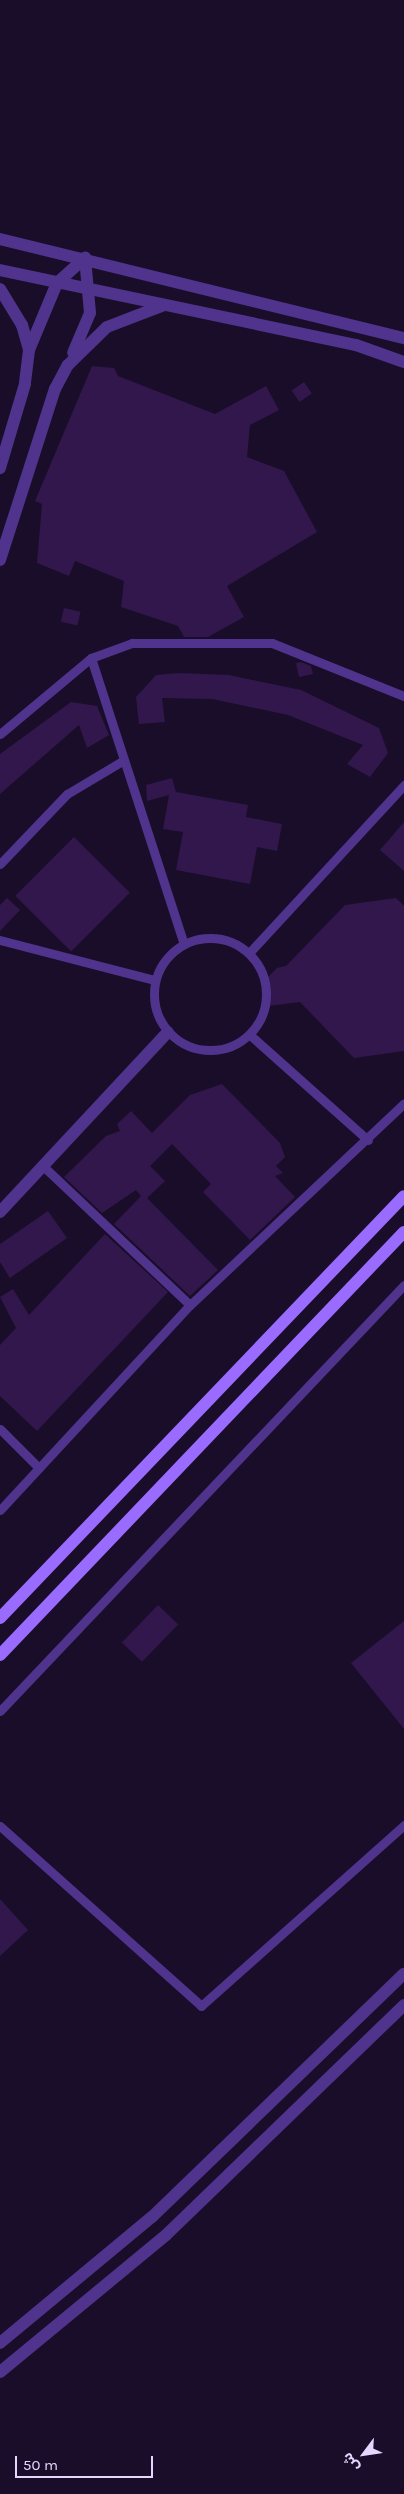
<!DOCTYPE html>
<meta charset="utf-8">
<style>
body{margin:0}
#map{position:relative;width:404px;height:2494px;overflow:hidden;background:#1a0d29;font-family:Karla,"Noto Sans Arabic",sans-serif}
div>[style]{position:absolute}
.building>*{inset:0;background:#31174c;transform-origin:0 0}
.service>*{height:9px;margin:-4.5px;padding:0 4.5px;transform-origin:4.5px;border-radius:4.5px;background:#50338d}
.service>.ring{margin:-4.5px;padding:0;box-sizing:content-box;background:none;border:9px solid #50338d;border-radius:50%}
.minor>*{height:12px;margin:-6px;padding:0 6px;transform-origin:6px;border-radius:6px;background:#50338d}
.tertiary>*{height:12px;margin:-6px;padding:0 6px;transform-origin:6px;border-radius:6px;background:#50338d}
.secondary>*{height:12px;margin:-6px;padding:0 6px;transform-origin:6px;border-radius:6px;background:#996cff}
span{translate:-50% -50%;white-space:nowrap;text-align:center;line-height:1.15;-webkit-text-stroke:4px #1a0d29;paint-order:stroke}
.north{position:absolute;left:339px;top:2429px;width:50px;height:50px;-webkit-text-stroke:4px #1a0d29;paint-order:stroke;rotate:239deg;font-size:14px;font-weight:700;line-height:20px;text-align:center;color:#e6d5ff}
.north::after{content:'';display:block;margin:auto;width:18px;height:22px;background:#e6d5ff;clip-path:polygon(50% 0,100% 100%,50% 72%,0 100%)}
.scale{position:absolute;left:15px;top:2456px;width:138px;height:22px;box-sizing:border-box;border:2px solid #e6d5ff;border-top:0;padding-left:6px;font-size:15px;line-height:18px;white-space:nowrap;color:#e6d5ff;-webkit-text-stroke:4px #1a0d29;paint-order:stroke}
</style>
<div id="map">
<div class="building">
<i style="clip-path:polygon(92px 366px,114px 368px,118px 376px,215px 414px,266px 386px,279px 410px,250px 425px,247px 457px,284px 471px,317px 532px,227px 586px,244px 617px,208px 637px,184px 637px,178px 626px,121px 607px,124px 581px,75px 561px,69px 576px,37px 563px,42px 504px,35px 501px)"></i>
<i style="left:304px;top:382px;width:14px;height:15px;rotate:56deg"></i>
<i style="left:64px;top:608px;width:17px;height:14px;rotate:13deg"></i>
<i style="clip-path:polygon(301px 662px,311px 666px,313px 674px,299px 677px,296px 663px)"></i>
<i style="clip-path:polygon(179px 673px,229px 675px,301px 690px,379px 728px,388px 753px,370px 777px,347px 764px,363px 745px,288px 715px,212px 699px,162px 698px,165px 722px,139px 724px,136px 697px,156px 675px)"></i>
<i style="clip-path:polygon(71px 702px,97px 706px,109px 735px,87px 748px,79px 725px,0 794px,0 754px)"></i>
<i style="clip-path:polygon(172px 778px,176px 792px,248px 805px,246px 817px,282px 824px,277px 851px,257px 847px,250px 884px,176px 870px,183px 832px,163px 829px,169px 795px,147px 801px,146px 785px)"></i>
<i style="clip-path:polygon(404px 822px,404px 871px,380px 850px)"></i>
<i style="left:74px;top:837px;width:79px;height:83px;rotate:45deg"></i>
<i style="clip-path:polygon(7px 898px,20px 910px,0 931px,0 905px)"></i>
<i style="clip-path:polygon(396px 898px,404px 906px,404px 1051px,354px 1058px,300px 1002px,268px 1006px,265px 980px,277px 968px,286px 966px,345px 905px)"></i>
<i style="clip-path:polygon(222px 1084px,280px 1143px,285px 1157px,276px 1166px,283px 1173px,275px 1176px,295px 1197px,250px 1240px,203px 1192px,211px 1184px,172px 1144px,150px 1166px,165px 1181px,147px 1198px,218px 1270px,190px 1296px,114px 1224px,141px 1196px,136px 1190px,102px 1213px,64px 1177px,106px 1136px,120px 1131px,117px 1124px,131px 1111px,152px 1133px,190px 1095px)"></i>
<i style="clip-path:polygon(48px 1211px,67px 1238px,10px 1278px,0 1262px,0 1244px)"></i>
<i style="clip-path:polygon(105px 1234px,168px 1292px,37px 1431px,0 1396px,0 1345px,16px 1328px,0 1297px,13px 1289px,29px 1315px)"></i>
<i style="left:158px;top:1605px;width:28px;height:52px;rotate:44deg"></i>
<i style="clip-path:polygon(404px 1621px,404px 1729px,351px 1663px)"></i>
<i style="clip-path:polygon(0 1899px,28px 1930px,0 1956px)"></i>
</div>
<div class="service">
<i style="left:91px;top:658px;width:301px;rotate:72deg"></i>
<i style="left:0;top:734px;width:119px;rotate:-39.9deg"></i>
<i style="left:91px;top:658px;width:44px;rotate:-20.1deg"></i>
<i style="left:132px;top:643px;width:140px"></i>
<i style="left:272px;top:643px;width:142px;rotate:21.9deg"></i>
<i style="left:0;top:864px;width:97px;rotate:-46.3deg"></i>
<i style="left:67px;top:794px;width:66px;rotate:-30.8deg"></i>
<i class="ring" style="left:154px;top:938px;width:103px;height:103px"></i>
<i style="left:0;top:940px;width:160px;rotate:14.5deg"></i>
<i style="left:249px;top:953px;width:229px;rotate:-47.3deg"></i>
<i style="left:250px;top:1035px;width:158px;rotate:41.7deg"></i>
<i style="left:43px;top:1166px;width:202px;rotate:43.4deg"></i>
<i style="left:0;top:1429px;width:55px;rotate:45deg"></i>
<i style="left:0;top:1510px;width:280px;rotate:-47.2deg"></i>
<i style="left:190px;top:1305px;width:294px;rotate:-43.3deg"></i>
<i style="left:0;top:1711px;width:587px;rotate:-46.52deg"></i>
<i style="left:0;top:1826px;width:270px;rotate:41.8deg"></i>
<i style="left:201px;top:2006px;width:272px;rotate:-41.7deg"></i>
</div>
<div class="minor">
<i style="left:0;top:289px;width:42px;rotate:58.6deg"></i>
<i style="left:22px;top:325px;width:26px;rotate:74deg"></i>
<i style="left:29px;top:350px;width:34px;rotate:97deg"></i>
<i style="left:25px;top:384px;width:88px;rotate:106.6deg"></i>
<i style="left:29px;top:350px;width:73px;rotate:-67.3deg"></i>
<i style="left:57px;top:283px;width:38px;rotate:-42deg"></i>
<i style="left:85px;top:258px;width:55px;rotate:84.8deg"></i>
<i style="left:90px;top:313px;width:43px;rotate:113deg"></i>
<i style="left:0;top:560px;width:180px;rotate:-72.2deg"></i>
<i style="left:55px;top:389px;width:27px;rotate:-62deg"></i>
<i style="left:68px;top:365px;width:54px;rotate:-44.3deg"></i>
<i style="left:107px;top:327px;width:61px;rotate:-21.1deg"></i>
<i style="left:0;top:1212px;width:246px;rotate:-47deg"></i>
</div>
<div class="tertiary">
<i style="left:0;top:239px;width:416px;rotate:13.8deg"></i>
<i style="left:0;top:270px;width:364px;rotate:11.9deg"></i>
<i style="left:356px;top:345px;width:51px;rotate:19.5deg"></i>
<i style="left:0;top:2343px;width:197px;rotate:-39.7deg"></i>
<i style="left:152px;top:2217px;width:350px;rotate:-44deg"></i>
<i style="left:0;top:2372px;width:215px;rotate:-39.5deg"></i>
<i style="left:166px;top:2235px;width:331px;rotate:-44deg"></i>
</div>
<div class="secondary">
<i style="left:0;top:1618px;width:584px;rotate:-46.25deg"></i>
<i style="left:0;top:1655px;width:585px;rotate:-46.32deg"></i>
</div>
<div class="north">ش</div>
<div class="scale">50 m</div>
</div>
